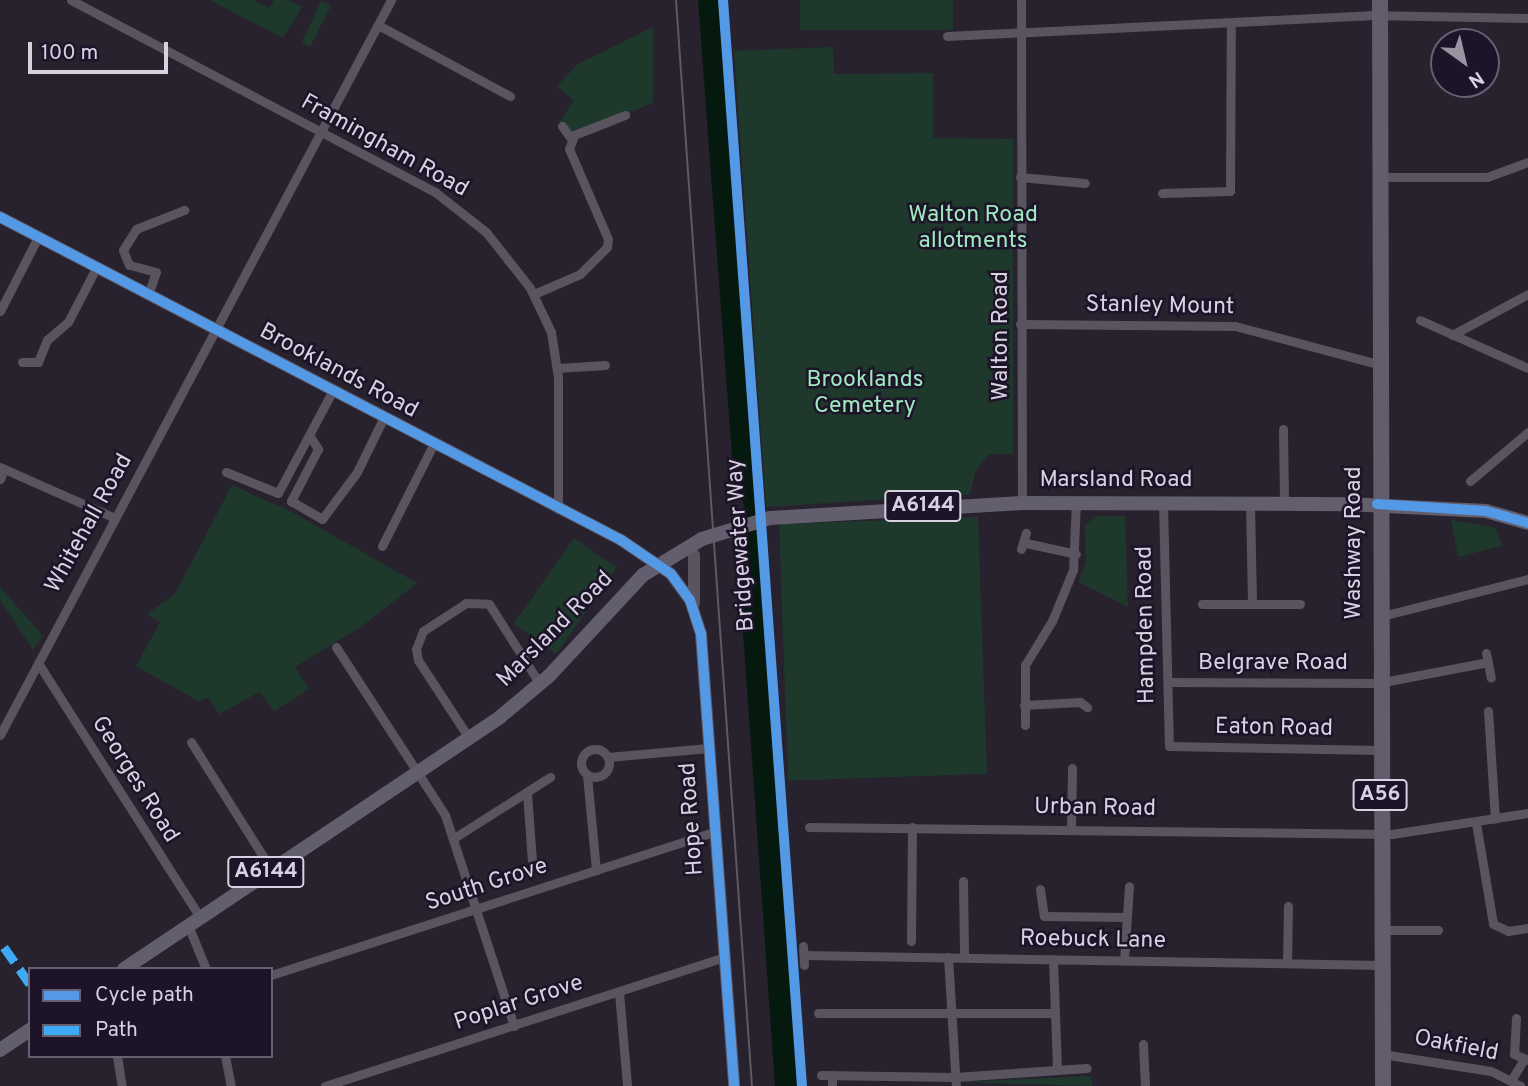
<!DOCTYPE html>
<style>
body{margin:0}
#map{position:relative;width:1528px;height:1086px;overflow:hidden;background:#27222e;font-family:Overpass,sans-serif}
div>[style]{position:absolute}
.green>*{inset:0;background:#1e382b;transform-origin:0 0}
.water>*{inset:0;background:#05190f}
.minor>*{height:9px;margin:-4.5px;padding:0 4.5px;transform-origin:4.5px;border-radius:4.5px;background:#595460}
.minor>.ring{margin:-4.5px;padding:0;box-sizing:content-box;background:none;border:9px solid #595460;border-radius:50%}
.tertiary>*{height:12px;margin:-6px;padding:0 6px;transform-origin:6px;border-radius:6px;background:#595460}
.primary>*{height:14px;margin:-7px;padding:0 7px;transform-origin:7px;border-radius:7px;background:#635e6d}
.trunk>*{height:16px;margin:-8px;padding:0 8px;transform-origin:8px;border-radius:8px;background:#625c6c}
.tram>*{height:2px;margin:-1px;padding:0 1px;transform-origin:1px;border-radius:1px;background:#5e5964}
.primary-bridge>*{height:14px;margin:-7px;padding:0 7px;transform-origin:7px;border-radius:7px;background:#635e6d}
.quiet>*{height:9px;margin-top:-4.5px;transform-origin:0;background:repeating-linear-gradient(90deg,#3fa9f5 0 18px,transparent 0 27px)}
.cycleway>*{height:10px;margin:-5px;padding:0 5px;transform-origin:5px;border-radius:5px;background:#5399e6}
span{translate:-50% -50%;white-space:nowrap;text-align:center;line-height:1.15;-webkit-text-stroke:5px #1d1429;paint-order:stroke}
.shield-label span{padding:2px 5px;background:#1d1429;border:2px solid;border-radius:5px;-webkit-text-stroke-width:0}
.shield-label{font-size:21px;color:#d7d2e0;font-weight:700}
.street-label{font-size:23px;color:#d7d2e0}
.park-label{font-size:23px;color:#9fe9be}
.legend{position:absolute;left:28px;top:967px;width:245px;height:91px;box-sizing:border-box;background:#1d1429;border:2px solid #676072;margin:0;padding:9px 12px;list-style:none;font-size:21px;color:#d7d2e0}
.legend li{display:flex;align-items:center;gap:14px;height:35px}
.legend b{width:35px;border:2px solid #676072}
.north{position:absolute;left:1430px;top:28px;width:70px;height:70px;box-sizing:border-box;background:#1d1429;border:2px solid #676072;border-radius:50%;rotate:146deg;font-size:19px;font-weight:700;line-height:28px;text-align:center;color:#d7d2e0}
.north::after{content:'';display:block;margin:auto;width:24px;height:32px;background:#9994a2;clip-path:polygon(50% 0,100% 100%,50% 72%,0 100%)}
.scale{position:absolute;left:28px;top:42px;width:140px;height:32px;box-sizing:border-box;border:4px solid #d7d2e0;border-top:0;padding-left:9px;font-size:21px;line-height:24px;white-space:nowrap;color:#d7d2e0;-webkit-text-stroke:5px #1d1429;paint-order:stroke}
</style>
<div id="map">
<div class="green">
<i style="clip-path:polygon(210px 0,253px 0,269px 8px,274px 0,288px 0,302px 7px,283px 38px)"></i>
<i style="left:800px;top:0;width:153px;height:30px"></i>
<i style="clip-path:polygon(321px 1px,331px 6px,310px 47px,302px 42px)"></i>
<i style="clip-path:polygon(653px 27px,653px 103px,570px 136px,559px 122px,574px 101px,557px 86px,578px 64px)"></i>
<i style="clip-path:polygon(833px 47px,834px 74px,933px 73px,933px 138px,1013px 139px,1013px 454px,989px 454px,976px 470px,970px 494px,766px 507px,734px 51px)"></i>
<i style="clip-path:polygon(232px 485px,292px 512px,417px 583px,361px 627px,295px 667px,309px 689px,274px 711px,259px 692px,219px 714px,208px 698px,198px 701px,136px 666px,160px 622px,147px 614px,175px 594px)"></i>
<i style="clip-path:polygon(1096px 516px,1125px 516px,1128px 607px,1078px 582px,1086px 563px,1085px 525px)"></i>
<i style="left:978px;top:517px;width:257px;height:199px;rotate:88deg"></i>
<i style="clip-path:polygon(1451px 520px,1496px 528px,1502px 546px,1458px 557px)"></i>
<i style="left:574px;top:538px;width:52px;height:105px;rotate:35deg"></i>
<i style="clip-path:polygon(0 587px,43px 636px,33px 650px,0 600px)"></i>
<i style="clip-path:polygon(1091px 1076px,1092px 1086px,959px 1082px)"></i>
</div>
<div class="water">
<i style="clip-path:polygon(698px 0,720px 0,798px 1086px,775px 1086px,737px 547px,744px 506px,733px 470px)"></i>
</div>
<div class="minor">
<i style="left:71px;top:0;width:412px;rotate:27.8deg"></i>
<i style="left:435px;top:192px;width:65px;rotate:38.1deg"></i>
<i style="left:486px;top:232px;width:71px;rotate:51.8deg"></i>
<i style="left:530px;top:288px;width:49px;rotate:64.5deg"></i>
<i style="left:551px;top:332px;width:46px;rotate:81.2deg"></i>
<i style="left:558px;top:377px;width:132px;rotate:90deg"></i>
<i style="left:1021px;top:0;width:503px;rotate:89.89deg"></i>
<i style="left:378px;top:25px;width:150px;rotate:28.3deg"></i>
<i style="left:947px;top:36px;width:423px;rotate:-2.8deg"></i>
<i style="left:1369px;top:15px;width:159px;rotate:1.1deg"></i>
<i style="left:562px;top:126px;width:14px;rotate:54deg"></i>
<i style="left:1020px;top:177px;width:65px;rotate:5.3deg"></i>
<i style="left:1379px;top:177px;width:108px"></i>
<i style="left:1487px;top:177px;width:44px;rotate:-20.1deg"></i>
<i style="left:1162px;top:193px;width:68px;rotate:-1.7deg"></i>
<i style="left:1230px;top:191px;width:167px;rotate:-89.7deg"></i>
<i style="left:534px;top:294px;width:50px;rotate:-23.5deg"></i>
<i style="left:580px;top:274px;width:38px;rotate:-45deg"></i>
<i style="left:607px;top:247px;width:8px;rotate:-83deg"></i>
<i style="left:608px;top:239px;width:98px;rotate:-113.4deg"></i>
<i style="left:569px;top:149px;width:15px;rotate:-70deg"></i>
<i style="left:574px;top:135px;width:55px;rotate:-21.4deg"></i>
<i style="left:148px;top:295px;width:24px;rotate:-71deg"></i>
<i style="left:156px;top:272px;width:28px;rotate:-165deg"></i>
<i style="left:129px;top:265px;width:16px;rotate:-112deg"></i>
<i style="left:123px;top:250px;width:25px;rotate:-58deg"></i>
<i style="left:136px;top:229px;width:52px;rotate:-21.6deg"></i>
<i style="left:0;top:311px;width:83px;rotate:-62.8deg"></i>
<i style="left:1420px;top:320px;width:118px;rotate:24deg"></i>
<i style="left:1020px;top:324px;width:215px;rotate:0.5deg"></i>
<i style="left:1235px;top:326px;width:148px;rotate:14.9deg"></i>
<i style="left:1452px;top:335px;width:86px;rotate:-28.3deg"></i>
<i style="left:22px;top:362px;width:16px"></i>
<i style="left:38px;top:362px;width:24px;rotate:-68deg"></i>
<i style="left:47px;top:340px;width:28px;rotate:-41deg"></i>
<i style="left:68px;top:322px;width:61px;rotate:-62.6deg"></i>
<i style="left:557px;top:368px;width:48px;rotate:-3.6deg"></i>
<i style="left:1283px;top:429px;width:76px;rotate:89.2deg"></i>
<i style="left:309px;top:435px;width:17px;rotate:57deg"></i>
<i style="left:318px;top:449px;width:59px;rotate:117.4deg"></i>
<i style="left:291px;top:501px;width:36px;rotate:30deg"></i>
<i style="left:322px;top:519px;width:59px;rotate:-53.3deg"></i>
<i style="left:357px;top:472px;width:59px;rotate:-63.9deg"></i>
<i style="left:0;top:467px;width:126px;rotate:23.9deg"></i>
<i style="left:226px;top:472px;width:56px;rotate:22deg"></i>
<i style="left:278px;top:493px;width:115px;rotate:-61.9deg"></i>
<i style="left:0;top:479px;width:11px;rotate:-68deg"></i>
<i style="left:1470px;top:481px;width:76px;rotate:-40.2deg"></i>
<i style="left:1163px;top:503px;width:243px;rotate:88.6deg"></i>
<i style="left:1169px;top:746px;width:211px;rotate:1.1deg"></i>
<i style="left:1250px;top:505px;width:99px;rotate:88.8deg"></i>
<i style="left:1026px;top:543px;width:51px;rotate:12.4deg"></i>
<i style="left:382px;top:546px;width:113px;rotate:-63.2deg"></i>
<i style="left:1021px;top:549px;width:17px;rotate:-73deg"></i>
<i style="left:1202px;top:604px;width:98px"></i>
<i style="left:1378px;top:617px;width:155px;rotate:-14.2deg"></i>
<i style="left:336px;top:647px;width:200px;rotate:57deg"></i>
<i style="left:445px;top:815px;width:222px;rotate:71.9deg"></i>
<i style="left:1486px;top:653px;width:25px;rotate:79deg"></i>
<i style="left:38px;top:663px;width:301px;rotate:57.5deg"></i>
<i style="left:1168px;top:682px;width:210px;rotate:0.3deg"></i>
<i style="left:1378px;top:683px;width:112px;rotate:-10.8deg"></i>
<i style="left:1024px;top:705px;width:56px;rotate:-3.1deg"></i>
<i style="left:1080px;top:702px;width:9px;rotate:36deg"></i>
<i style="left:1488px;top:711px;width:108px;rotate:86.3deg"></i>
<i style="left:1025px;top:725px;width:60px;rotate:-90deg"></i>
<i style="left:1025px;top:665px;width:52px;rotate:-58.5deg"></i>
<i style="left:1052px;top:621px;width:55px;rotate:-67.6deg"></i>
<i style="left:1073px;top:570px;width:68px;rotate:-87.5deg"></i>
<i style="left:0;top:735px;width:833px;rotate:-61.99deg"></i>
<i style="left:469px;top:738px;width:93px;rotate:-123.2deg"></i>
<i style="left:418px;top:660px;width:11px;rotate:-100deg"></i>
<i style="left:416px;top:649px;width:19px;rotate:-69deg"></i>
<i style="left:423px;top:631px;width:51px;rotate:-33.1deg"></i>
<i style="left:466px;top:603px;width:23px;rotate:2deg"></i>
<i style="left:489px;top:604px;width:95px;rotate:57.5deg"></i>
<i style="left:191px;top:742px;width:150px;rotate:57.8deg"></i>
<i class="ring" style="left:581px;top:749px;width:19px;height:19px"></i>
<i style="left:608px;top:757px;width:101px;rotate:-5.1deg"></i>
<i style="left:587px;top:775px;width:96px;rotate:84.6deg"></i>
<i style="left:527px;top:793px;width:68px;rotate:85.8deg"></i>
<i style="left:1476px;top:823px;width:102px;rotate:80.4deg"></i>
<i style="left:1493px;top:924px;width:17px;rotate:25deg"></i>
<i style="left:1508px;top:931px;width:20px;rotate:-9deg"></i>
<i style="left:809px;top:827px;width:583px;rotate:0.69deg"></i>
<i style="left:1392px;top:834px;width:138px;rotate:-8.8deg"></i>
<i style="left:1071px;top:828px;width:60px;rotate:-89deg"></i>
<i style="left:454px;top:838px;width:114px;rotate:-32.4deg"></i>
<i style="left:963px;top:881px;width:76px;rotate:89.2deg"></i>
<i style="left:1040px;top:889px;width:27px;rotate:82deg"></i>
<i style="left:1044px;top:916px;width:80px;rotate:0.7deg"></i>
<i style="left:188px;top:925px;width:48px;rotate:67.8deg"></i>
<i style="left:1382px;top:930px;width:56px"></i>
<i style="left:911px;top:941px;width:114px;rotate:-89.5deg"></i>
<i style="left:803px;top:946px;width:19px;rotate:87deg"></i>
<i style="left:804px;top:955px;width:577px;rotate:0.99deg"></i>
<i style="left:948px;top:957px;width:129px;rotate:86.5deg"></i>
<i style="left:1053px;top:959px;width:111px;rotate:87.9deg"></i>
<i style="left:1124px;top:960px;width:74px;rotate:-86.1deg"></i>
<i style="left:1287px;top:963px;width:57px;rotate:-89deg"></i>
<i style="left:271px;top:975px;width:466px;rotate:-17.9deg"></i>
<i style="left:619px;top:992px;width:94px;rotate:85.1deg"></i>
<i style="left:818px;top:1013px;width:236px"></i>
<i style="left:1516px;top:1018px;width:36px;rotate:93deg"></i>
<i style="left:1514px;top:1054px;width:15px;rotate:23deg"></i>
<i style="left:1143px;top:1044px;width:42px;rotate:87.3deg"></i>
<i style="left:1382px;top:1054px;width:110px;rotate:8.9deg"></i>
<i style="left:1491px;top:1071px;width:33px;rotate:27deg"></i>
<i style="left:117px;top:1056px;width:30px;rotate:81deg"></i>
<i style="left:225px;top:1056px;width:31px;rotate:79deg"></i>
<i style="left:821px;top:1075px;width:134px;rotate:0.9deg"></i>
<i style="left:955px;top:1077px;width:132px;rotate:-3.9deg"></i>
<i style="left:832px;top:1075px;width:11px;rotate:90deg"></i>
<i style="left:1512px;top:1079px;width:23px;rotate:-59deg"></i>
<i style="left:325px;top:1086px;width:420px;rotate:-17.9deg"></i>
</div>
<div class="tertiary">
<i style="left:0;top:217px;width:700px;rotate:27.48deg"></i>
<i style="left:621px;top:540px;width:60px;rotate:34.2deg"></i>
<i style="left:671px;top:574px;width:32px;rotate:54deg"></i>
<i style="left:690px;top:600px;width:36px;rotate:72deg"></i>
<i style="left:701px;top:634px;width:453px;rotate:85.8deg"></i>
<i style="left:694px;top:555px;width:48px;rotate:90deg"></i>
</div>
<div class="primary">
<i style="left:770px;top:518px;width:252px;rotate:-3.4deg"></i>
<i style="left:1022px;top:503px;width:326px;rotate:0.2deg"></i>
<i style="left:1348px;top:504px;width:138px;rotate:2.9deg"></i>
<i style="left:1486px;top:511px;width:44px;rotate:15.9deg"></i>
<i style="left:124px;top:969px;width:453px;rotate:-33.8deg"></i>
<i style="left:500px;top:717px;width:64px;rotate:-39.9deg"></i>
<i style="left:549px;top:676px;width:138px;rotate:-47.1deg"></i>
<i style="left:643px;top:575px;width:69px;rotate:-31.4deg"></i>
<i style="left:0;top:1050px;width:36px;rotate:-34deg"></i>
</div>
<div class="trunk">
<i style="left:1380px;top:0;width:1086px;rotate:89.84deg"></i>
</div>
<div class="tram">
<i style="left:676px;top:0;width:1089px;rotate:86deg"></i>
</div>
<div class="primary-bridge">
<i style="left:702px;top:539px;width:71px;rotate:-17.2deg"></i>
</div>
<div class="quiet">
<i style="left:4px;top:947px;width:45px;rotate:54.9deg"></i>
</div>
<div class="cycleway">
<i style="left:723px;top:0;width:1089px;rotate:85.84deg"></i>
<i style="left:0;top:217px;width:700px;rotate:27.48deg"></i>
<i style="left:621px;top:540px;width:60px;rotate:34.2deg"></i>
<i style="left:671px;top:574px;width:32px;rotate:54deg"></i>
<i style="left:690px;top:600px;width:36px;rotate:72deg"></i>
<i style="left:701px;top:634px;width:453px;rotate:85.8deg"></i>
<i style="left:1377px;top:504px;width:109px;rotate:3.7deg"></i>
<i style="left:1486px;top:511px;width:44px;rotate:15.9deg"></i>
</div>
<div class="shield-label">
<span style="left:923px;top:506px">A6144</span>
<span style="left:1380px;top:795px">A56</span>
<span style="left:266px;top:872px">A6144</span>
</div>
<div class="street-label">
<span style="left:384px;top:147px;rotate:29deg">Framingham Road</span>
<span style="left:1160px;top:307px;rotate:1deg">Stanley Mount</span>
<span style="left:1002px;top:336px;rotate:-90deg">Walton Road</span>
<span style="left:338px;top:372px;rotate:28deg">Brooklands Road</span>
<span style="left:1116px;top:481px">Marsland Road</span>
<span style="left:90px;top:524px;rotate:-61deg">Whitehall Road</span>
<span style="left:1355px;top:543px;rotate:-90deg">Washway Road</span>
<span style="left:742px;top:545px;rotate:-94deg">Bridgewater Way</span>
<span style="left:1147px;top:625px;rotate:-91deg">Hampden Road</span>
<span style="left:556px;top:630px;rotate:-45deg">Marsland Road</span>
<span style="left:1273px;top:664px">Belgrave Road</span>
<span style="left:1274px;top:729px;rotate:1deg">Eaton Road</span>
<span style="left:134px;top:780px;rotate:58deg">Georges Road</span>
<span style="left:1095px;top:809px;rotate:1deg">Urban Road</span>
<span style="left:693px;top:819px;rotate:-94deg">Hope Road</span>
<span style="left:487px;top:886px;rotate:-18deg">South Grove</span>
<span style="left:1093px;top:941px;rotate:1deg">Roebuck Lane</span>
<span style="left:519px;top:1004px;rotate:-18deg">Poplar Grove</span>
<span style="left:1456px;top:1047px;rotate:11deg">Oakfield</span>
</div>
<div class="park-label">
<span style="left:973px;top:229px">Walton Road<br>allotments</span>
<span style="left:865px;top:394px">Brooklands<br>Cemetery</span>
</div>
<ul class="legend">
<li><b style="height:9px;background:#5399e6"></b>Cycle path</li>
<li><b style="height:9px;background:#3fa9f5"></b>Path</li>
</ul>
<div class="north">N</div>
<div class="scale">100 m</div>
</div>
